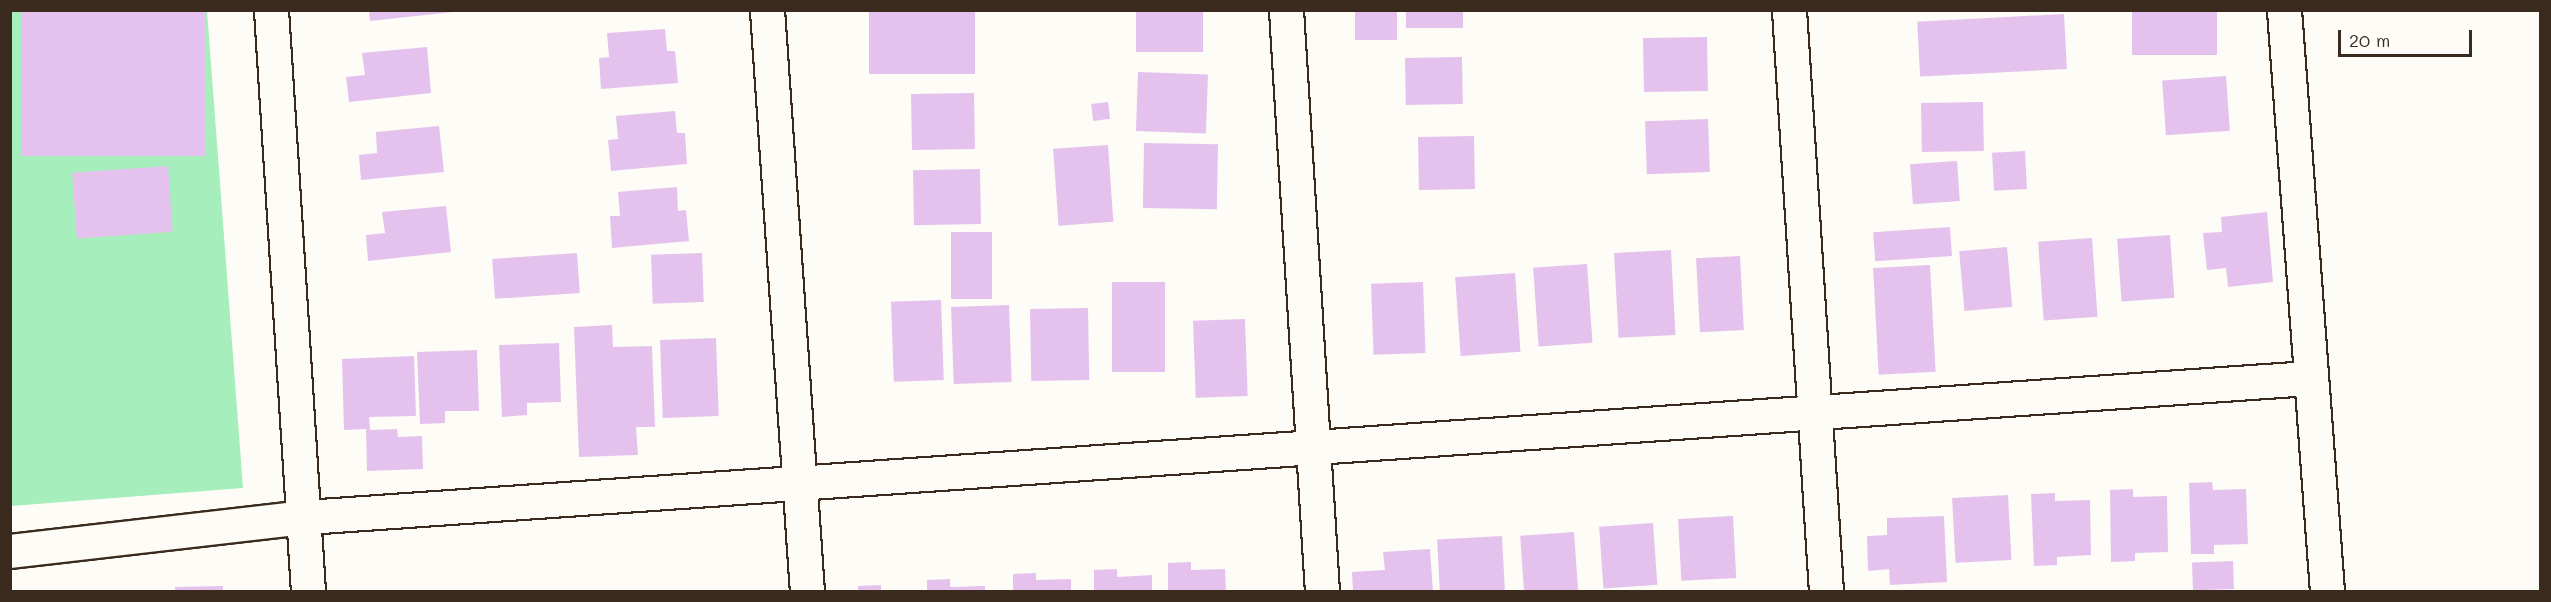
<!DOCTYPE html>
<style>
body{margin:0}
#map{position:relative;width:2551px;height:602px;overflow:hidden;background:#fdfcf7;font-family:Mali,sans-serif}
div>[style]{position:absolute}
.green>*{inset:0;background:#a6eebc}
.building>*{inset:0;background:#e5c2ed;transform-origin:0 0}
.roads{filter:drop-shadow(2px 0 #3b2a1e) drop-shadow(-2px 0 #3b2a1e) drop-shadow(0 2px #3b2a1e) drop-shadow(0 -2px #3b2a1e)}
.minor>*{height:33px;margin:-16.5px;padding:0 16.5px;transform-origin:16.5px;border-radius:16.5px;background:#fdfcf7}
span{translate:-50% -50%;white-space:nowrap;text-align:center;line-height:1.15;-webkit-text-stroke:4.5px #fdfcf7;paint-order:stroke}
.frame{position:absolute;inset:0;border:12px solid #3b2a1e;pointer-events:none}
.scale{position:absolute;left:2338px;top:30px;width:134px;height:27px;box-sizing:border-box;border:3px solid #3b2a1e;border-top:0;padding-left:8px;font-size:18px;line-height:21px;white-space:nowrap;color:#3b2a1e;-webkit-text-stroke:4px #fdfcf7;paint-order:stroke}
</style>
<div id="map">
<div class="green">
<i style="clip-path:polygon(11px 11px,207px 11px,243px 488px,11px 506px)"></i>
</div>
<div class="building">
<i style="left:21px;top:10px;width:185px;height:146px"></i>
<i style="clip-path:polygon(369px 10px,453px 10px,453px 12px,370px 21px)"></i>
<i style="left:869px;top:10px;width:106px;height:64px"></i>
<i style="left:1136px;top:10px;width:67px;height:42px"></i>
<i style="left:1355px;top:10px;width:42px;height:30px"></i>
<i style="left:1406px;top:10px;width:57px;height:18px"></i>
<i style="left:2132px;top:10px;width:85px;height:45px"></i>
<i style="left:2064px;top:14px;width:55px;height:147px;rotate:87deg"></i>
<i style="clip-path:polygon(665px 29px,667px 51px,675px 51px,678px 83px,601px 89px,599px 58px,609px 57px,607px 33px)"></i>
<i style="left:1707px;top:37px;width:54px;height:64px;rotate:89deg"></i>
<i style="clip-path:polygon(427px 47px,431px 93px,349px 102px,346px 77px,365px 75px,362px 53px)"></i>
<i style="left:1462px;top:57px;width:47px;height:57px;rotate:89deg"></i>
<i style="left:1138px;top:72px;width:70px;height:59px;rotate:2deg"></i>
<i style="left:2226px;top:76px;width:55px;height:64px;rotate:86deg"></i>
<i style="left:974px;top:93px;width:56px;height:63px;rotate:89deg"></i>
<i style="left:1108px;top:102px;width:17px;height:17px;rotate:83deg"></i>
<i style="left:1983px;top:102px;width:49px;height:62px;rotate:89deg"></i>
<i style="clip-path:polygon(675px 111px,677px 133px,685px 133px,687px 164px,611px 171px,608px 140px,618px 139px,616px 116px)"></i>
<i style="left:1708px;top:119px;width:53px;height:63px;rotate:88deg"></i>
<i style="clip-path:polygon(439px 126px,444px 172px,361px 180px,359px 155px,377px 153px,376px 132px)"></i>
<i style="left:1474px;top:136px;width:53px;height:56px;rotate:89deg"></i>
<i style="left:1144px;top:143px;width:74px;height:65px;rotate:1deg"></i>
<i style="left:1108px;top:145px;width:77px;height:55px;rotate:86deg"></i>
<i style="left:2025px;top:151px;width:38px;height:33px;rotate:87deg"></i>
<i style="left:1957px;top:161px;width:40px;height:47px;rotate:86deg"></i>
<i style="left:168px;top:166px;width:66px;height:96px;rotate:86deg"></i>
<i style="left:980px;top:169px;width:55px;height:67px;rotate:89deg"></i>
<i style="clip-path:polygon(677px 187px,678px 211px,686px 210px,689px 241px,612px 248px,610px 216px,620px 216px,618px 192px)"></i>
<i style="clip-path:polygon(446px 206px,451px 252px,368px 261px,366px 235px,385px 233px,382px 212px)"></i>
<i style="clip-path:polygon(2267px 212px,2273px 282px,2228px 287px,2226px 268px,2207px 270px,2203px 233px,2222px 232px,2221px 217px)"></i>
<i style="left:1950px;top:227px;width:29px;height:77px;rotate:86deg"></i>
<i style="left:951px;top:232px;width:41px;height:67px"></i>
<i style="left:2170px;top:235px;width:63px;height:53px;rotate:86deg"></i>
<i style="left:2092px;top:238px;width:79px;height:54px;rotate:86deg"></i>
<i style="left:2007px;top:247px;width:60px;height:48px;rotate:85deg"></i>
<i style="left:1671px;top:250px;width:85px;height:57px;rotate:87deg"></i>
<i style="left:577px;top:253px;width:40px;height:85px;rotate:86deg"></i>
<i style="left:702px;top:253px;width:49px;height:51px;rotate:88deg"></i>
<i style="left:1740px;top:256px;width:74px;height:44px;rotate:87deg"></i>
<i style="left:1587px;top:264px;width:79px;height:54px;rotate:86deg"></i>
<i style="left:1930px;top:265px;width:107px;height:57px;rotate:87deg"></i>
<i style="left:1515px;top:273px;width:79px;height:60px;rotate:86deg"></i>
<i style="left:1112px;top:282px;width:53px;height:90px"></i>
<i style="left:1423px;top:282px;width:71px;height:52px;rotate:88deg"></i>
<i style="left:941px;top:300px;width:80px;height:50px;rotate:88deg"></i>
<i style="left:1009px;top:305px;width:77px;height:58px;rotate:88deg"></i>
<i style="left:1088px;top:308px;width:72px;height:58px;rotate:89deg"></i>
<i style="left:1245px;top:319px;width:77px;height:52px;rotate:88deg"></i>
<i style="clip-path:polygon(612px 325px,613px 347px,652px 346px,655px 427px,636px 427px,638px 455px,579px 457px,574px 327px)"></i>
<i style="left:716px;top:338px;width:78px;height:56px;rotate:88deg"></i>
<i style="clip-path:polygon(559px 343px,561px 402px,527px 403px,527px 415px,502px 417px,499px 345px)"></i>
<i style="clip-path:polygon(477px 350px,479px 411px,445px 411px,445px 423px,420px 424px,417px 352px)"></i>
<i style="clip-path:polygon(414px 356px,416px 416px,369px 417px,370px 430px,397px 429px,398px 437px,422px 436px,423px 469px,367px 471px,366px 429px,344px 430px,342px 359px)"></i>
<i style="clip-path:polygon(2212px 482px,2213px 490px,2246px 489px,2248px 544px,2214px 545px,2214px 554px,2191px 554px,2189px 483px)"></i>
<i style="clip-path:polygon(2133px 489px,2133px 497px,2167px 496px,2168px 552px,2135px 553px,2135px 561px,2111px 562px,2110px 490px)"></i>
<i style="clip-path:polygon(2055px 493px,2055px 501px,2090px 500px,2091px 555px,2057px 557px,2057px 565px,2034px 566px,2031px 494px)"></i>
<i style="left:2008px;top:495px;width:65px;height:56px;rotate:87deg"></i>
<i style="left:1733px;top:516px;width:62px;height:55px;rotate:87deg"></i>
<i style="clip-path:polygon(1944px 516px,1947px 582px,1890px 585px,1889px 569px,1868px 571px,1867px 536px,1887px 535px,1887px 518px)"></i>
<i style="left:1653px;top:523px;width:62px;height:54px;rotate:86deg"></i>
<i style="left:1574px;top:532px;width:60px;height:54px;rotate:86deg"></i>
<i style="left:1502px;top:536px;width:56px;height:65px;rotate:87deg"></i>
<i style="clip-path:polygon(1430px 549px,1433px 592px,1353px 592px,1352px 572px,1385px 570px,1383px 552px)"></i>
<i style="left:2233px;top:561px;width:28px;height:41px;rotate:88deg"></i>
<i style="clip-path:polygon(1191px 562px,1191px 570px,1225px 569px,1226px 592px,1168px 592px,1168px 563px)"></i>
<i style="clip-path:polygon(1117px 569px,1117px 577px,1152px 575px,1152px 592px,1094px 592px,1094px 570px)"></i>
<i style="clip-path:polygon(1036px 573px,1036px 580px,1071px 579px,1071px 592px,1013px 592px,1013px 574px)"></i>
<i style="clip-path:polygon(950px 579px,950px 587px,985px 586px,985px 592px,927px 592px,927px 580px)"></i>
<i style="clip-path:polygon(881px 585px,881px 592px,858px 592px,858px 586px)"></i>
<i style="clip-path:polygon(223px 586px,223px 592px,175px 592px,175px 587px)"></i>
</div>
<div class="roads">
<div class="minor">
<i style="left:271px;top:10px;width:583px;rotate:86.36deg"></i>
<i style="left:767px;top:10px;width:583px;rotate:86.07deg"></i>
<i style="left:1286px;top:10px;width:583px;rotate:86.46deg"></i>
<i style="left:1789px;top:10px;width:583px;rotate:86.36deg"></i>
<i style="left:2284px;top:10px;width:584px;rotate:85.77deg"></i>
<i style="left:10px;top:551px;width:298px;rotate:-6.6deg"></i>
<i style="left:306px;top:517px;width:2009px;rotate:-3.97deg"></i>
</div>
</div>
<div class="frame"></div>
<div class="scale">20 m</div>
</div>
